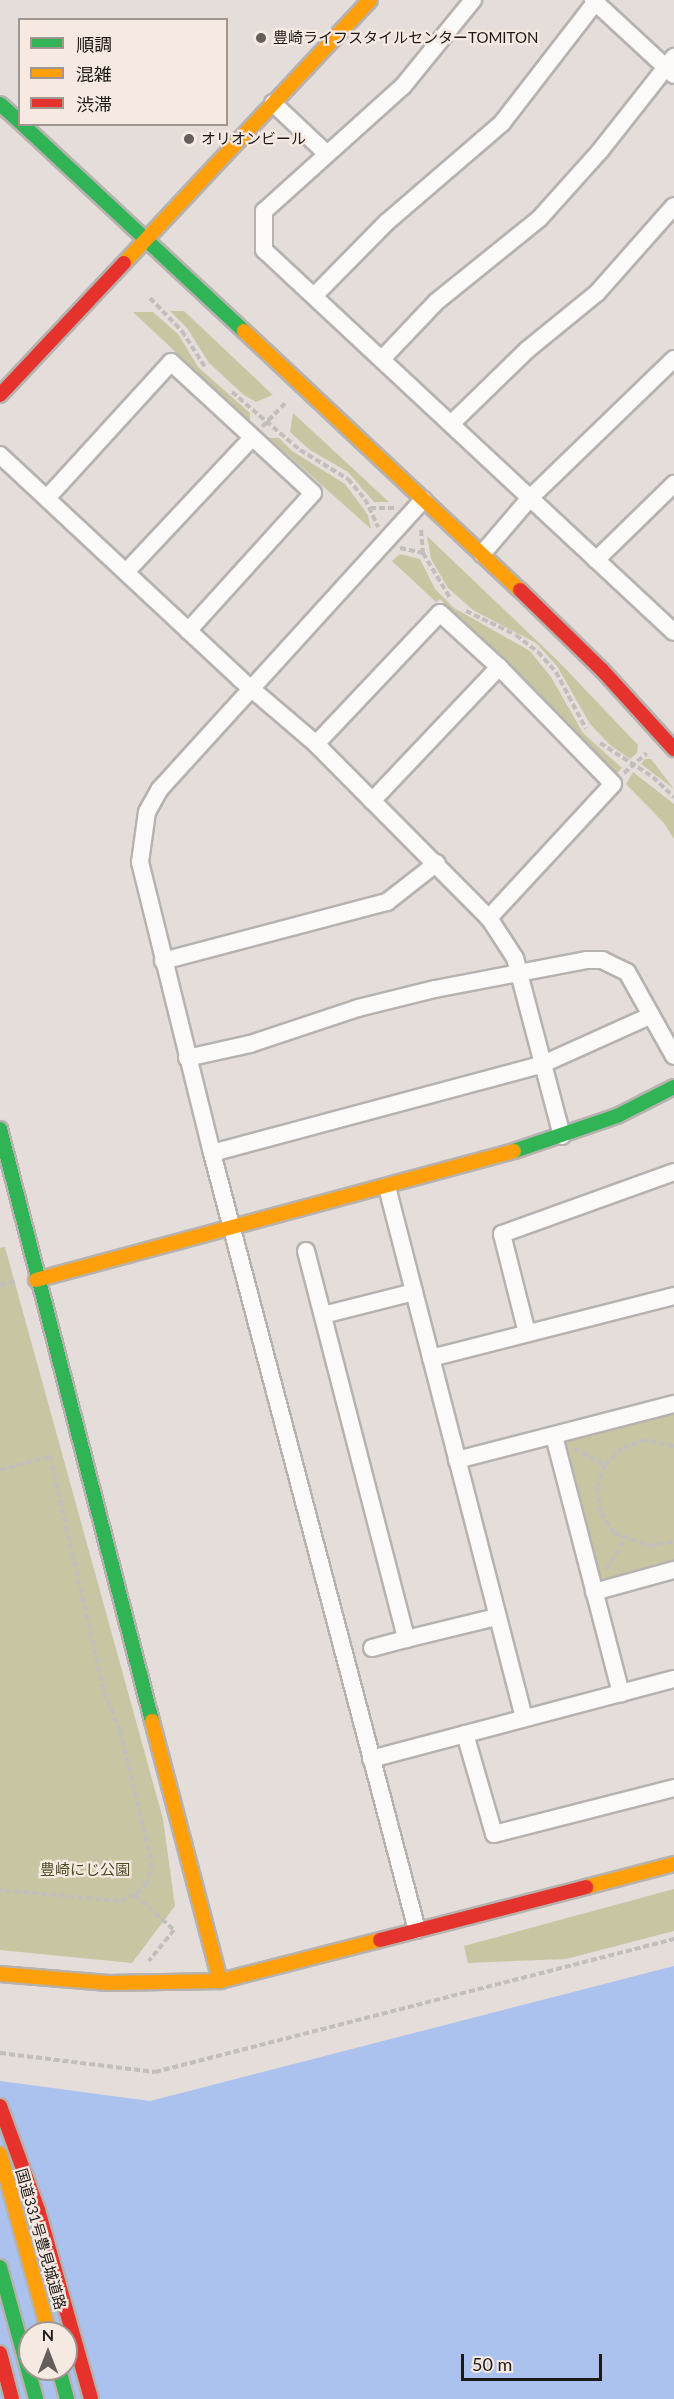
<!DOCTYPE html>
<meta charset="utf-8">
<style>
body{margin:0}
#map{position:relative;width:674px;height:2399px;overflow:hidden;background:#e4ddd9;font-family:Lato,"Noto Sans JP",sans-serif}
div>[style]{position:absolute}
.green>*{inset:0;background:#c8c6a2}
.water>*{inset:0;background:#abc2ee}
.path>*{height:4px;margin-top:-2px;transform-origin:0;background:repeating-linear-gradient(90deg,#c1bebc 0 6px,transparent 0 9px)}
.roads{filter:drop-shadow(2px 0 #b6b2af) drop-shadow(-2px 0 #b6b2af) drop-shadow(0 2px #b6b2af) drop-shadow(0 -2px #b6b2af)}
.street>*{height:16px;margin:-8px;padding:0 8px;transform-origin:8px;border-radius:8px;background:#fbfaf9}
.fast>*{height:14px;margin:-7px;padding:0 7px;transform-origin:7px;border-radius:7px;background:#30b455}
.slow>*{height:14px;margin:-7px;padding:0 7px;transform-origin:7px;border-radius:7px;background:#ff9f0a}
.jam>*{height:14px;margin:-7px;padding:0 7px;transform-origin:7px;border-radius:7px;background:#e5322d}
.dots>*{width:16px;height:16px;translate:-50% -50%;box-sizing:border-box;border:3px solid #f5e9e2;border-radius:50%}
span{translate:-50% -50%;white-space:nowrap;text-align:center;line-height:1.15;-webkit-text-stroke:4.5px #f5e9e2;paint-order:stroke}
.poi-label{font-size:15px;color:#1d1917}
.left{translate:0 -50%;text-align:left}
.park-label{font-size:15px;color:#4c4d22}
.street-label{font-size:15px;color:#1d1917}
.legend{position:absolute;left:18px;top:18px;width:210px;height:108px;box-sizing:border-box;background:#f5e9e2;border:2px solid #9f9691;margin:0;padding:8px 10px;list-style:none;font-size:18px;color:#1d1917}
.legend li{display:flex;align-items:center;gap:12px;height:30px}
.legend b{width:30px;border:2px solid #9f9691}
.north{position:absolute;left:18px;top:2321px;width:60px;height:60px;box-sizing:border-box;background:#f5e9e2;border:2px solid #9f9691;border-radius:50%;rotate:0deg;font-size:16px;font-weight:700;line-height:24px;text-align:center;color:#1d1917}
.north::after{content:'';display:block;margin:auto;width:21px;height:27px;background:#635e5b;clip-path:polygon(50% 0,100% 100%,50% 72%,0 100%)}
.scale{position:absolute;left:461px;top:2354px;width:141px;height:27px;box-sizing:border-box;border:3px solid #1d1917;border-top:0;padding-left:8px;font-size:18px;line-height:21px;white-space:nowrap;color:#1d1917;-webkit-text-stroke:4px #f5e9e2;paint-order:stroke}
</style>
<div id="map">
<div class="green">
<i style="clip-path:polygon(170px 311px,184px 311px,273px 395px,256px 402px,244px 395px,209px 363px,187px 328px)"></i>
<i style="clip-path:polygon(133px 312px,153px 312px,178px 334px,198px 367px,250px 413px,250px 422px)"></i>
<i style="clip-path:polygon(293px 413px,389px 502px,374px 502px,348px 472px,310px 450px,290px 432px)"></i>
<i style="clip-path:polygon(269px 438px,279px 438px,292px 451px,345px 484px,368px 515px,371px 529px)"></i>
<i style="clip-path:polygon(427px 536px,558px 661px,638px 745px,637px 753px,630px 759px,610px 745px,590px 724px,557px 666px,536px 643px,473px 610px,448px 588px,431px 559px)"></i>
<i style="clip-path:polygon(400px 554px,420px 559px,435px 589px,454px 608px,530px 651px,551px 677px,583px 733px,622px 768px,616px 774px,440px 599px,436px 602px,392px 561px)"></i>
<i style="clip-path:polygon(645px 759px,651px 759px,674px 789px,641px 764px)"></i>
<i style="clip-path:polygon(633px 772px,674px 804px,674px 839px,664px 823px,626px 784px)"></i>
<i style="clip-path:polygon(5px 1247px,163px 1819px,175px 1906px,132px 1963px,0 1950px,0 1248px)"></i>
<i style="clip-path:polygon(674px 1413px,674px 1562px,605px 1581px,599px 1575px,565px 1446px,569px 1440px)"></i>
<i style="clip-path:polygon(674px 1889px,674px 1931px,566px 1959px,468px 1963px,464px 1946px)"></i>
</div>
<div class="water">
<i style="clip-path:polygon(evenodd,674px 1966px,674px 2399px,0 2399px,0 2081px,150px 2101px,674px 1966px,30px 2333px,66px 2333px,66px 2369px,30px 2369px,30px 2333px)"></i>
</div>
<div class="path">
<i style="left:150px;top:298px;width:46px;rotate:45.9deg"></i>
<i style="left:182px;top:331px;width:43px;rotate:57.4deg"></i>
<i style="left:232px;top:392px;width:89px;rotate:40.5deg"></i>
<i style="left:300px;top:450px;width:56px;rotate:31.1deg"></i>
<i style="left:348px;top:479px;width:26px;rotate:50deg"></i>
<i style="left:365px;top:499px;width:31px;rotate:65deg"></i>
<i style="left:262px;top:427px;width:33px;rotate:-46deg"></i>
<i style="left:370px;top:508px;width:24px"></i>
<i style="left:421px;top:530px;width:23px;rotate:85deg"></i>
<i style="left:423px;top:553px;width:52px;rotate:59deg"></i>
<i style="left:400px;top:548px;width:24px;rotate:12deg"></i>
<i style="left:466px;top:611px;width:55px;rotate:25.6deg"></i>
<i style="left:516px;top:635px;width:28px;rotate:38deg"></i>
<i style="left:538px;top:652px;width:27px;rotate:48deg"></i>
<i style="left:556px;top:672px;width:64px;rotate:62.2deg"></i>
<i style="left:600px;top:743px;width:63px;rotate:32.7deg"></i>
<i style="left:653px;top:777px;width:29px;rotate:44deg"></i>
<i style="left:624px;top:773px;width:30px;rotate:-41deg"></i>
<i style="left:0;top:1285px;width:16px;rotate:-14deg"></i>
<i style="left:674px;top:1446px;width:29px;rotate:-168deg"></i>
<i style="left:646px;top:1440px;width:25px;rotate:162deg"></i>
<i style="left:622px;top:1448px;width:24px;rotate:135deg"></i>
<i style="left:605px;top:1465px;width:24px;rotate:109deg"></i>
<i style="left:597px;top:1488px;width:25px;rotate:81deg"></i>
<i style="left:601px;top:1513px;width:24px;rotate:57deg"></i>
<i style="left:614px;top:1533px;width:37px;rotate:20deg"></i>
<i style="left:649px;top:1546px;width:25px;rotate:-11deg"></i>
<i style="left:574px;top:1448px;width:35px;rotate:29deg"></i>
<i style="left:0;top:1470px;width:52px;rotate:-15.6deg"></i>
<i style="left:50px;top:1456px;width:242px;rotate:77.1deg"></i>
<i style="left:104px;top:1692px;width:42px;rotate:67.7deg"></i>
<i style="left:120px;top:1731px;width:136px;rotate:76.4deg"></i>
<i style="left:152px;top:1863px;width:21px;rotate:104deg"></i>
<i style="left:147px;top:1883px;width:17px;rotate:135deg"></i>
<i style="left:135px;top:1895px;width:17px;rotate:159deg"></i>
<i style="left:119px;top:1901px;width:120px;rotate:-174.7deg"></i>
<i style="left:606px;top:1570px;width:36px;rotate:-58deg"></i>
<i style="left:135px;top:1895px;width:52px;rotate:41.9deg"></i>
<i style="left:174px;top:1930px;width:40px;rotate:129deg"></i>
<i style="left:0;top:2053px;width:156px;rotate:7deg"></i>
<i style="left:155px;top:2072px;width:536px;rotate:-14.37deg"></i>
</div>
<div class="roads">
<div class="street">
<i style="left:473px;top:0;width:111px;rotate:129.1deg"></i>
<i style="left:403px;top:86px;width:187px;rotate:138deg"></i>
<i style="left:264px;top:211px;width:39px;rotate:90deg"></i>
<i style="left:264px;top:250px;width:560px;rotate:42.98deg"></i>
<i style="left:593px;top:0;width:110px;rotate:42.8deg"></i>
<i style="left:273px;top:103px;width:73px;rotate:43.3deg"></i>
<i style="left:314px;top:296px;width:104px;rotate:-45.4deg"></i>
<i style="left:387px;top:222px;width:152px;rotate:-40.7deg"></i>
<i style="left:502px;top:123px;width:155px;rotate:-52.3deg"></i>
<i style="left:382px;top:359px;width:79px;rotate:-46.5deg"></i>
<i style="left:436px;top:302px;width:132px;rotate:-38.9deg"></i>
<i style="left:539px;top:219px;width:91px;rotate:-48.1deg"></i>
<i style="left:600px;top:151px;width:120px;rotate:-51.8deg"></i>
<i style="left:452px;top:423px;width:105px;rotate:-44.2deg"></i>
<i style="left:527px;top:350px;width:90px;rotate:-39.2deg"></i>
<i style="left:597px;top:293px;width:116px;rotate:-48.5deg"></i>
<i style="left:0;top:455px;width:328px;rotate:43deg"></i>
<i style="left:240px;top:679px;width:100px;rotate:40.5deg"></i>
<i style="left:316px;top:744px;width:245px;rotate:45.2deg"></i>
<i style="left:489px;top:918px;width:48px;rotate:57deg"></i>
<i style="left:515px;top:958px;width:184px;rotate:75.2deg"></i>
<i style="left:47px;top:498px;width:184px;rotate:-47.6deg"></i>
<i style="left:171px;top:362px;width:193px;rotate:42.7deg"></i>
<i style="left:313px;top:493px;width:186px;rotate:132.2deg"></i>
<i style="left:482px;top:554px;width:74px;rotate:-49.4deg"></i>
<i style="left:530px;top:498px;width:200px;rotate:-44deg"></i>
<i style="left:596px;top:560px;width:109px;rotate:-44.3deg"></i>
<i style="left:126px;top:572px;width:184px;rotate:-46.8deg"></i>
<i style="left:316px;top:744px;width:180px;rotate:-46.6deg"></i>
<i style="left:440px;top:613px;width:80px;rotate:42.5deg"></i>
<i style="left:499px;top:667px;width:163px;rotate:45.7deg"></i>
<i style="left:613px;top:784px;width:183px;rotate:132.8deg"></i>
<i style="left:372px;top:801px;width:185px;rotate:-46.5deg"></i>
<i style="left:163px;top:961px;width:232px;rotate:-14.8deg"></i>
<i style="left:387px;top:902px;width:63px;rotate:-38deg"></i>
<i style="left:187px;top:1058px;width:65px;rotate:-12.5deg"></i>
<i style="left:250px;top:1044px;width:114px;rotate:-18.4deg"></i>
<i style="left:358px;top:1008px;width:79px;rotate:-13.9deg"></i>
<i style="left:435px;top:989px;width:155px;rotate:-10.8deg"></i>
<i style="left:587px;top:960px;width:15px"></i>
<i style="left:602px;top:960px;width:28px;rotate:26deg"></i>
<i style="left:627px;top:972px;width:96px;rotate:60.8deg"></i>
<i style="left:212px;top:1153px;width:343px;rotate:-15deg"></i>
<i style="left:543px;top:1064px;width:117px;rotate:-24.2deg"></i>
<i style="left:387px;top:1187px;width:548px;rotate:75.53deg"></i>
<i style="left:306px;top:1251px;width:401px;rotate:75.5deg"></i>
<i style="left:406px;top:1639px;width:93px;rotate:-13.7deg"></i>
<i style="left:323px;top:1315px;width:94px;rotate:-14.2deg"></i>
<i style="left:527px;top:1333px;width:102px;rotate:-104.2deg"></i>
<i style="left:502px;top:1234px;width:183px;rotate:-19.8deg"></i>
<i style="left:431px;top:1358px;width:251px;rotate:-14.3deg"></i>
<i style="left:554px;top:1436px;width:266px;rotate:75.4deg"></i>
<i style="left:457px;top:1460px;width:224px;rotate:-14.5deg"></i>
<i style="left:594px;top:1592px;width:83px;rotate:-15.4deg"></i>
<i style="left:372px;top:1648px;width:35px;rotate:-15deg"></i>
<i style="left:465px;top:1734px;width:104px;rotate:73.8deg"></i>
<i style="left:494px;top:1834px;width:186px;rotate:-14.3deg"></i>
<i style="left:371px;top:1759px;width:313px;rotate:-14.8deg"></i>
<i style="left:417px;top:1930px;width:804px;rotate:-104.78deg"></i>
<i style="left:212px;top:1153px;width:300px;rotate:-103.9deg"></i>
<i style="left:140px;top:862px;width:50px;rotate:-82deg"></i>
<i style="left:147px;top:812px;width:26px;rotate:-61deg"></i>
<i style="left:160px;top:789px;width:391px;rotate:-47.7deg"></i>
</div>
<div class="fast">
<i style="left:0;top:104px;width:27px;rotate:42deg"></i>
<i style="left:22px;top:124px;width:304px;rotate:43deg"></i>
<i style="left:0;top:1129px;width:611px;rotate:75.6deg"></i>
<i style="left:514px;top:1151px;width:109px;rotate:-18.8deg"></i>
<i style="left:617px;top:1116px;width:64px;rotate:-27deg"></i>
<i style="left:0;top:2267px;width:137px;rotate:74.7deg"></i>
<i style="left:59px;top:2369px;width:31px;rotate:75deg"></i>
</div>
<div class="slow">
<i style="left:124px;top:263px;width:360px;rotate:-46.9deg"></i>
<i style="left:244px;top:331px;width:378px;rotate:43.2deg"></i>
<i style="left:36px;top:1280px;width:495px;rotate:-15.1deg"></i>
<i style="left:152px;top:1721px;width:269px;rotate:75.3deg"></i>
<i style="left:586px;top:1887px;width:91px;rotate:-14.6deg"></i>
<i style="left:0;top:1974px;width:109px;rotate:4.7deg"></i>
<i style="left:109px;top:1983px;width:111px;rotate:-1deg"></i>
<i style="left:220px;top:1981px;width:165px;rotate:-14.4deg"></i>
<i style="left:0;top:2154px;width:186px;rotate:74.7deg"></i>
</div>
<div class="jam">
<i style="left:0;top:395px;width:181px;rotate:-46.8deg"></i>
<i style="left:520px;top:590px;width:115px;rotate:44.3deg"></i>
<i style="left:602px;top:670px;width:107px;rotate:47.7deg"></i>
<i style="left:380px;top:1940px;width:213px;rotate:-14.4deg"></i>
<i style="left:0;top:2106px;width:111px;rotate:69.9deg"></i>
<i style="left:38px;top:2210px;width:196px;rotate:74.3deg"></i>
<i style="left:0;top:2353px;width:48px;rotate:75.4deg"></i>
</div>
</div>
<div class="dots">
<i style="left:261px;top:38px;background:#635e5b"></i>
<i style="left:189px;top:139px;background:#635e5b"></i>
</div>
<div class="poi-label">
<span class="left" style="left:273px;top:38px">豊崎ライフスタイルセンターTOMITON</span>
<span class="left" style="left:201px;top:139px">オリオンビール</span>
</div>
<div class="park-label">
<span style="left:85px;top:1870px">豊崎にじ公園</span>
</div>
<div class="street-label">
<span style="left:41px;top:2239px;rotate:74deg">国道331号豊見城道路</span>
</div>
<ul class="legend">
<li><b style="height:8px;background:#30b455"></b>順調</li>
<li><b style="height:8px;background:#ff9f0a"></b>混雑</li>
<li><b style="height:8px;background:#e5322d"></b>渋滞</li>
</ul>
<div class="north">N</div>
<div class="scale">50 m</div>
</div>
